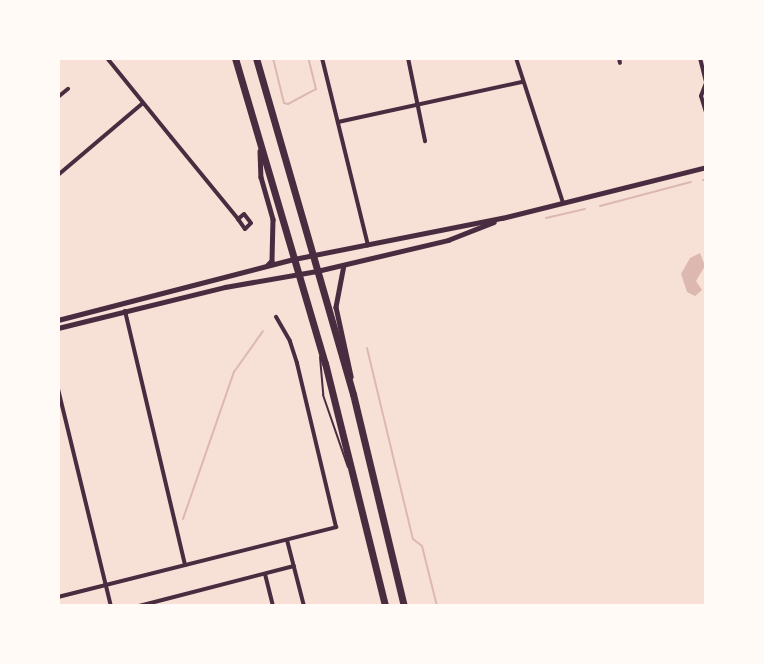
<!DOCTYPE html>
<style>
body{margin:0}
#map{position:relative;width:764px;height:664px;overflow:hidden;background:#f7e1d7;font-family:"Golos Text",sans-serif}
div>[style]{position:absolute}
.water>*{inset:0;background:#dcb8b0}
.stream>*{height:2px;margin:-1px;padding:0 1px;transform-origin:1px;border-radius:1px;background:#dcb8b0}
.service>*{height:2px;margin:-1px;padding:0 1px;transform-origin:1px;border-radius:1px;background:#4a2c40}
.minor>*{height:4px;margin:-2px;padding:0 2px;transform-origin:2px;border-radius:2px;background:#4a2c40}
.tertiary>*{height:4.5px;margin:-2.25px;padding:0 2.25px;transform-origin:2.25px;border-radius:2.25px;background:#4a2c40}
.trunk>*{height:7px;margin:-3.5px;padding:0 3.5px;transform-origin:3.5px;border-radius:3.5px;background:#4a2c40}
span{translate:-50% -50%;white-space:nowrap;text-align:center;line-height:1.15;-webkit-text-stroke:4.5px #fffaf5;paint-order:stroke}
.frame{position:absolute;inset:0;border:60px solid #fffaf5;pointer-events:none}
</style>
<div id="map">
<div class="water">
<i style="clip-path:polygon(700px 253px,705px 266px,696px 281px,702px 290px,695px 296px,687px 292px,681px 274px,690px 258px)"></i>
</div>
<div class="stream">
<i style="left:273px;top:58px;width:46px;rotate:76.3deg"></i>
<i style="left:284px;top:103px;width:4px;rotate:14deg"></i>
<i style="left:288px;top:104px;width:32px;rotate:-28deg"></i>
<i style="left:316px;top:89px;width:32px;rotate:-104deg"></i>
<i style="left:703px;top:180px;width:3px;rotate:-18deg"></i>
<i style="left:600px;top:206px;width:94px;rotate:-14.8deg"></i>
<i style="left:546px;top:218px;width:40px;rotate:-13deg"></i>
<i style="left:367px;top:348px;width:196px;rotate:76.5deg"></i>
<i style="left:413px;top:539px;width:11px;rotate:38deg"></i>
<i style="left:422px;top:546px;width:62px;rotate:76deg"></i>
<i style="left:183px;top:519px;width:156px;rotate:-70.9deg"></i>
<i style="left:234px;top:372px;width:50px;rotate:-54.7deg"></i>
</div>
<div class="service">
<i style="left:320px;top:357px;width:38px;rotate:85deg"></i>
<i style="left:323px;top:395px;width:76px;rotate:70.9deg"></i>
</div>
<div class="minor">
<i style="left:107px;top:58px;width:102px;rotate:51deg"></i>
<i style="left:171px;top:137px;width:106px;rotate:50.7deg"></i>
<i style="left:238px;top:219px;width:12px;rotate:55deg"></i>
<i style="left:245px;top:229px;width:8px;rotate:-45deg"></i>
<i style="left:251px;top:223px;width:11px;rotate:-128deg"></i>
<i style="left:244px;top:214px;width:8px;rotate:140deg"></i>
<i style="left:322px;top:58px;width:193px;rotate:76.2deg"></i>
<i style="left:408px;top:58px;width:85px;rotate:78.4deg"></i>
<i style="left:516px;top:58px;width:152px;rotate:72deg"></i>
<i style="left:619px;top:58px;width:5px;rotate:79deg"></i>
<i style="left:700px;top:58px;width:25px;rotate:76deg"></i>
<i style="left:706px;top:83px;width:14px;rotate:111deg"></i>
<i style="left:701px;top:96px;width:17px;rotate:73deg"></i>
<i style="left:58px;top:97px;width:13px;rotate:-39deg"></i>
<i style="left:338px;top:122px;width:188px;rotate:-12.3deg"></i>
<i style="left:58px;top:175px;width:111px;rotate:-40.3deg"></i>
<i style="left:125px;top:311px;width:261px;rotate:76.7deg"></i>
<i style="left:58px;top:389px;width:223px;rotate:76.3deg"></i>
<i style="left:287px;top:540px;width:68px;rotate:75.6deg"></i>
<i style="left:265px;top:574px;width:33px;rotate:76deg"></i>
<i style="left:58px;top:597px;width:287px;rotate:-14.1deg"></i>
<i style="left:336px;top:527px;width:169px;rotate:-103.4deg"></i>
<i style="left:297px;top:363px;width:23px;rotate:-108deg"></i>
<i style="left:290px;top:341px;width:28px;rotate:-120deg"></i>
<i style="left:139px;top:606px;width:160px;rotate:-14.5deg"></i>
</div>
<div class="tertiary">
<i style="left:260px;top:151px;width:26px;rotate:88deg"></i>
<i style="left:261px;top:177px;width:44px;rotate:74.1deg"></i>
<i style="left:273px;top:219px;width:42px;rotate:91.4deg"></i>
<i style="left:272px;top:261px;width:6px;rotate:135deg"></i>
<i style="left:344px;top:265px;width:43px;rotate:100.8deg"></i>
<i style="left:336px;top:307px;width:71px;rotate:77.7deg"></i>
<i style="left:58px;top:320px;width:244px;rotate:-14.5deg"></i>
<i style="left:294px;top:259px;width:212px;rotate:-11.2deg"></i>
<i style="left:502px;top:218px;width:210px;rotate:-14deg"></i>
<i style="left:58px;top:328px;width:172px;rotate:-13.8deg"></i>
<i style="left:225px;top:287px;width:93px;rotate:-9.9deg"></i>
<i style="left:317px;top:271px;width:135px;rotate:-13.3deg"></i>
<i style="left:448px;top:240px;width:49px;rotate:-21.4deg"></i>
</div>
<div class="trunk">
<i style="left:235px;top:58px;width:318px;rotate:73.6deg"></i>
<i style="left:325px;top:363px;width:250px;rotate:76.1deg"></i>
<i style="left:256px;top:58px;width:350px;rotate:73.9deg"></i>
<i style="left:353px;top:394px;width:218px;rotate:76.5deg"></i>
</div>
<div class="frame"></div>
</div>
